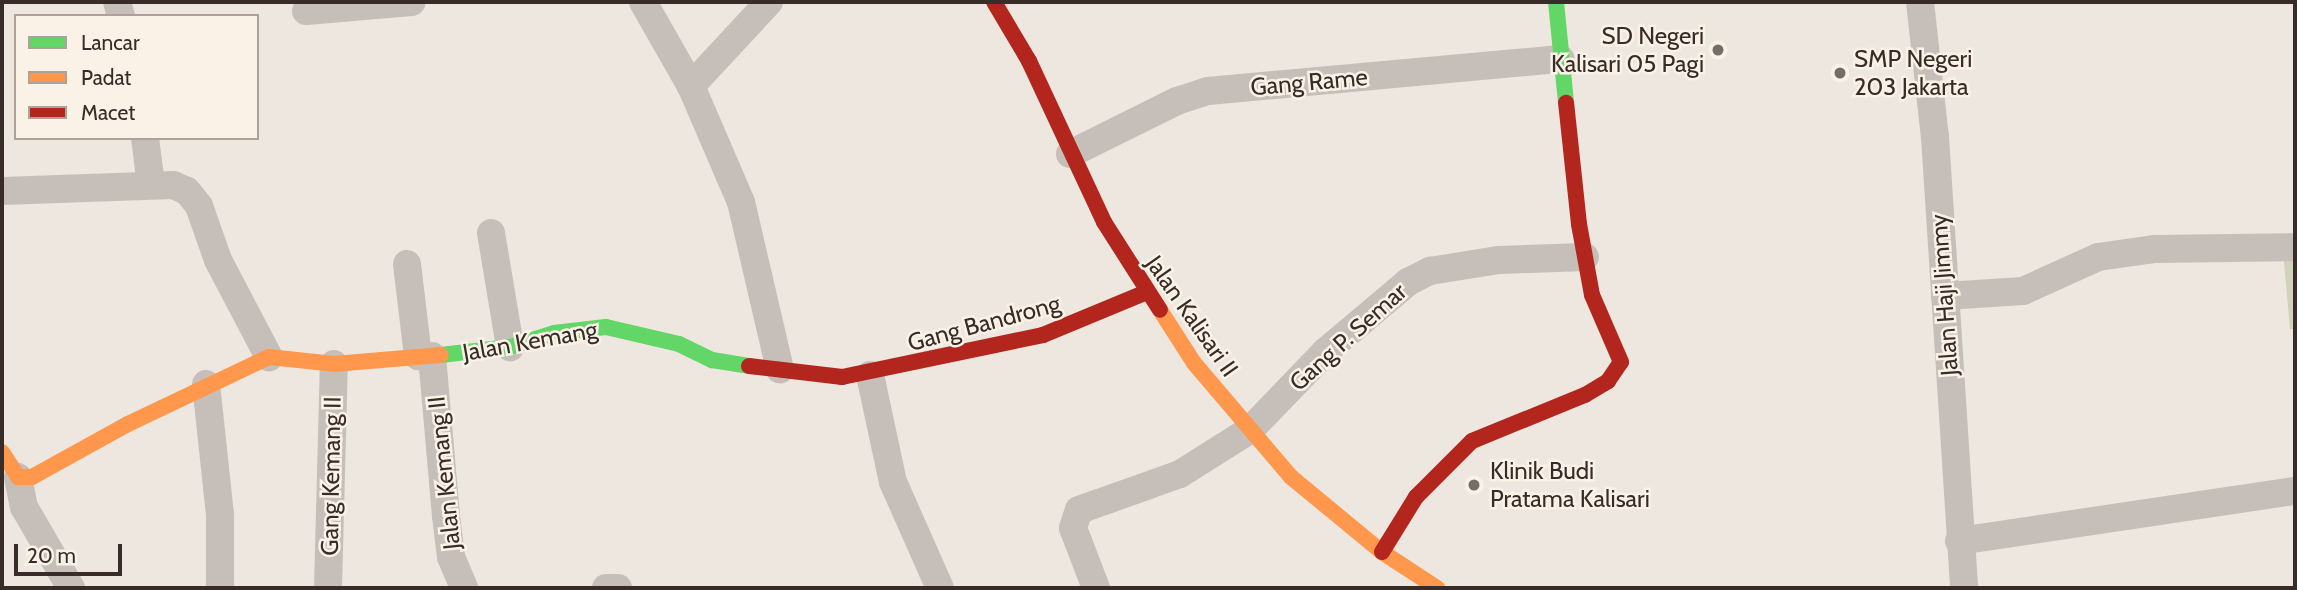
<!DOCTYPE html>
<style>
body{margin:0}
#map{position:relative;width:2297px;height:590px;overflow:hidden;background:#ede7e0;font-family:Cabin,sans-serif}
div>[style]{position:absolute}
.green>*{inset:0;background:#ced3ba}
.street>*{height:28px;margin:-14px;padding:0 14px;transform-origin:14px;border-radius:14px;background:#c6bfb9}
.fast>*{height:16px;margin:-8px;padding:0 8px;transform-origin:8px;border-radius:8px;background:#63d668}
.slow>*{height:16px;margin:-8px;padding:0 8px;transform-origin:8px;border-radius:8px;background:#ff974d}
.jam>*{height:16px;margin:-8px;padding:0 8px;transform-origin:8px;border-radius:8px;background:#b3261e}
.dots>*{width:19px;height:19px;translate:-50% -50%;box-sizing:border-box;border:4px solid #faf1e7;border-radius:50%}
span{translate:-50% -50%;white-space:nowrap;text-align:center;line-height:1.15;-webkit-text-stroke:5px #faf1e7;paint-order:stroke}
.poi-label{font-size:24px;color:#372c27}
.right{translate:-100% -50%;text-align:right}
.left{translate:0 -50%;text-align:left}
.street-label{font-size:24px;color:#372c27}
.frame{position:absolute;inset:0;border:4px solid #372c27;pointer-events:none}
.legend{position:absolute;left:14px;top:14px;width:245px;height:126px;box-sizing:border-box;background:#faf1e7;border:2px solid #aca29a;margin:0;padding:9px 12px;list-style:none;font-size:21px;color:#372c27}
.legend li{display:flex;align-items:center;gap:14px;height:35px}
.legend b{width:35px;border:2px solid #aca29a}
.scale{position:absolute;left:14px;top:544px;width:108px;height:32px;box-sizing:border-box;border:4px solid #372c27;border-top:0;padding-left:9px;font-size:21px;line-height:24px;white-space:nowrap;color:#372c27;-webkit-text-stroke:5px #faf1e7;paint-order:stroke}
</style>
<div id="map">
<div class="green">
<i style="clip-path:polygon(2295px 250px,2295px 329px,2290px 329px,2283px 251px)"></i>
</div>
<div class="street">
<i style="left:117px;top:2px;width:15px;rotate:74deg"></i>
<i style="left:643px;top:2px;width:97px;rotate:60.3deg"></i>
<i style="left:769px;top:2px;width:115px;rotate:132.9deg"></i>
<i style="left:691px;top:86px;width:126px;rotate:66.7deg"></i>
<i style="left:741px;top:202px;width:172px;rotate:76.9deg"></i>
<i style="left:1920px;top:2px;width:136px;rotate:83.7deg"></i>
<i style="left:1935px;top:137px;width:452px;rotate:86.3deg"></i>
<i style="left:306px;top:11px;width:106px;rotate:-4.9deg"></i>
<i style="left:145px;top:138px;width:47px;rotate:82.7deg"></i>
<i style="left:1070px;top:154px;width:119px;rotate:-26.4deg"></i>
<i style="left:1177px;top:101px;width:33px;rotate:-18deg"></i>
<i style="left:1208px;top:91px;width:354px;rotate:-5.2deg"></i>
<i style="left:2px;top:191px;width:171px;rotate:-2deg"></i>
<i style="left:173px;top:185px;width:15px;rotate:23deg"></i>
<i style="left:187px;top:191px;width:19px;rotate:51deg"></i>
<i style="left:199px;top:206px;width:57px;rotate:70.6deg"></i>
<i style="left:218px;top:260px;width:110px;rotate:62.3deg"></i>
<i style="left:491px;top:233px;width:116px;rotate:80.5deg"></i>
<i style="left:407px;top:264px;width:93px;rotate:83.2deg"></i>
<i style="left:1945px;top:296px;width:78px;rotate:-3.7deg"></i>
<i style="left:2023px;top:291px;width:82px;rotate:-24.4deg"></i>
<i style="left:2098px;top:257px;width:58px;rotate:-8deg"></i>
<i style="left:2155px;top:249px;width:140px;rotate:-0.8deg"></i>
<i style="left:432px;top:356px;width:161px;rotate:85deg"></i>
<i style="left:446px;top:516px;width:41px;rotate:83deg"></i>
<i style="left:451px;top:557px;width:34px;rotate:67deg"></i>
<i style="left:870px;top:375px;width:109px;rotate:77.9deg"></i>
<i style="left:893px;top:482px;width:116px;rotate:66.1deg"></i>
<i style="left:206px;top:384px;width:132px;rotate:83.9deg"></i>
<i style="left:220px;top:515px;width:73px;rotate:90deg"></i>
<i style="left:18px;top:477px;width:31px;rotate:79deg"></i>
<i style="left:24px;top:507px;width:94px;rotate:59.9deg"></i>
<i style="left:1959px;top:541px;width:340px;rotate:-8.5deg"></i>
<i style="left:328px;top:588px;width:224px;rotate:-88.5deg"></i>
<i style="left:606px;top:588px;width:12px"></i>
<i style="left:1096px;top:588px;width:64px;rotate:-111deg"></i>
<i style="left:1073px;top:528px;width:19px;rotate:-72deg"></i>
<i style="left:1079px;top:510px;width:107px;rotate:-19.6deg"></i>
<i style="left:1180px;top:474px;width:83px;rotate:-32.2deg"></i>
<i style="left:1250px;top:430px;width:108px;rotate:-46.1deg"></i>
<i style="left:1325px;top:352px;width:109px;rotate:-40.1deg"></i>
<i style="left:1408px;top:282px;width:25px;rotate:-27deg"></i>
<i style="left:1430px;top:271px;width:70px;rotate:-9.1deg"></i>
<i style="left:1499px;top:260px;width:86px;rotate:-2deg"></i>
</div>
<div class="fast">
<i style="left:1556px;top:2px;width:101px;rotate:84.3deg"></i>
<i style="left:441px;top:355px;width:69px;rotate:-6.6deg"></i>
<i style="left:510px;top:347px;width:46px;rotate:-17.7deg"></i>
<i style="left:554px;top:333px;width:52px;rotate:-6.6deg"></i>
<i style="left:606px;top:327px;width:75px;rotate:13.1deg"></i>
<i style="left:679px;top:344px;width:37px;rotate:26deg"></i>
<i style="left:712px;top:360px;width:37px;rotate:9deg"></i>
</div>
<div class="slow">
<i style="left:1160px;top:310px;width:63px;rotate:57.3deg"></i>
<i style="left:1194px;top:363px;width:150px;rotate:49.6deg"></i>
<i style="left:1291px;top:477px;width:118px;rotate:39.5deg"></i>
<i style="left:1382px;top:552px;width:66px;rotate:33.2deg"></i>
<i style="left:2px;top:452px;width:30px;rotate:57deg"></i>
<i style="left:18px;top:477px;width:14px"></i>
<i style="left:32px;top:477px;width:110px;rotate:-28.9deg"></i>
<i style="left:128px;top:424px;width:156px;rotate:-25.4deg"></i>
<i style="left:269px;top:357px;width:65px;rotate:6.1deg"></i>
<i style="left:334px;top:364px;width:107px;rotate:-4.8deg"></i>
</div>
<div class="jam">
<i style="left:994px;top:2px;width:69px;rotate:59.3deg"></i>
<i style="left:1029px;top:61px;width:178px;rotate:65deg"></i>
<i style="left:1104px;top:222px;width:104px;rotate:57.5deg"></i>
<i style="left:749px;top:366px;width:94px;rotate:6.7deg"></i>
<i style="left:842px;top:377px;width:205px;rotate:-11.8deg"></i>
<i style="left:1043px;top:335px;width:113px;rotate:-22.5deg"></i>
<i style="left:1382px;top:552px;width:65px;rotate:-58.3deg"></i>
<i style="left:1416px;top:497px;width:79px;rotate:-45deg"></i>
<i style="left:1472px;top:441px;width:122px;rotate:-22.2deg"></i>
<i style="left:1585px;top:395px;width:27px;rotate:-31deg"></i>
<i style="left:1608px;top:381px;width:23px;rotate:-56deg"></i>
<i style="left:1621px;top:362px;width:73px;rotate:-113.4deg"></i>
<i style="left:1592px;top:295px;width:72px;rotate:-100.4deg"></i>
<i style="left:1579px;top:224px;width:122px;rotate:-96.1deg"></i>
</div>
<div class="dots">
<i style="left:1718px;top:50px;background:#776d68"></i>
<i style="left:1840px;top:73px;background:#776d68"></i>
<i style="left:1474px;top:485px;background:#776d68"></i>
</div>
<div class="poi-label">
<span class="right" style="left:1704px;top:50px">SD Negeri<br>Kalisari 05 Pagi</span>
<span class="left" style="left:1854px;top:73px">SMP Negeri<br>203 Jakarta</span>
<span class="left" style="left:1490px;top:485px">Klinik Budi<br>Pratama Kalisari</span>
</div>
<div class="street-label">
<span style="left:1309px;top:82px;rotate:-5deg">Gang Rame</span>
<span style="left:1944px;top:295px;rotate:-94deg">Jalan Haji Jimmy</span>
<span style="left:1192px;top:316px;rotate:55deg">Jalan Kalisari II</span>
<span style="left:984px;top:323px;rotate:-15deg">Gang Bandrong</span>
<span style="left:1348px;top:337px;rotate:-42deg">Gang P. Semar</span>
<span style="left:530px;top:341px;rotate:-10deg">Jalan Kemang</span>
<span style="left:444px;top:473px;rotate:-96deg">Jalan Kemang II</span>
<span style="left:331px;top:476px;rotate:-89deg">Gang Kemang II</span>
</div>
<div class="frame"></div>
<ul class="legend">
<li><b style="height:9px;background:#63d668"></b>Lancar</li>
<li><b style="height:9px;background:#ff974d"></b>Padat</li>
<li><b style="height:9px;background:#b3261e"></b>Macet</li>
</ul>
<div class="scale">20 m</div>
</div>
